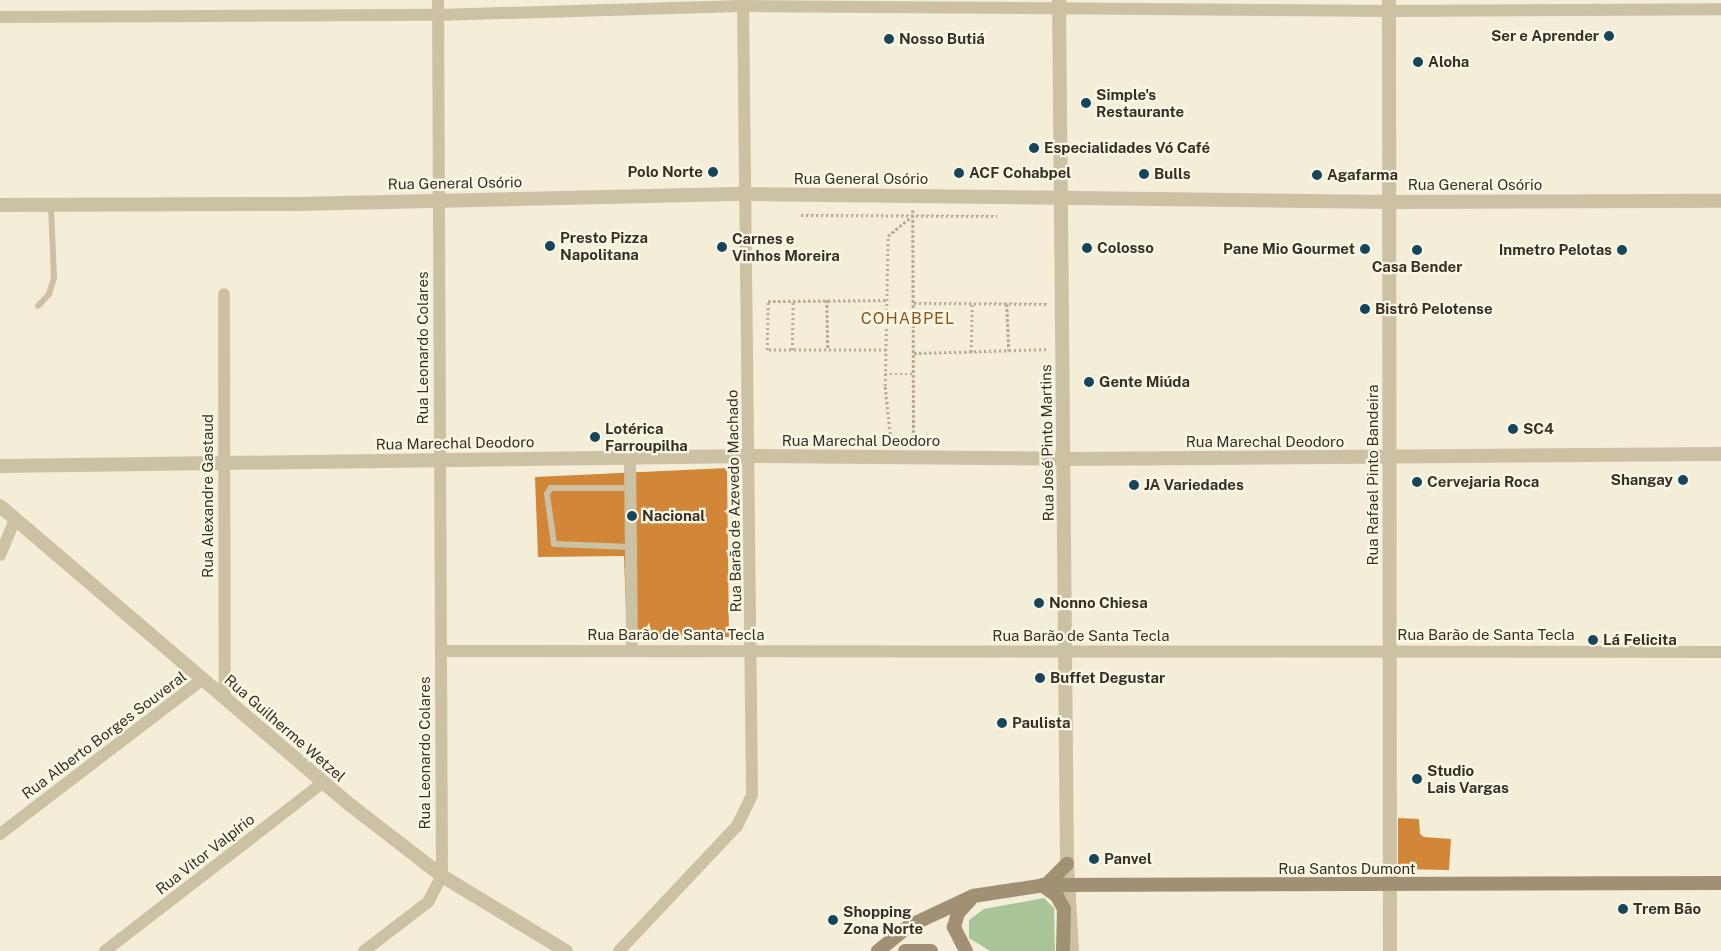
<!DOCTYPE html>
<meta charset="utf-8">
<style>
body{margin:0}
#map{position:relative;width:1721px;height:951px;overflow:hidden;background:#f4eed8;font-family:"Public Sans",sans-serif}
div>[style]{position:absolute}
.green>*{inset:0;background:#a9c497}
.building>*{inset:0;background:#d28637}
.path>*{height:2.5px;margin-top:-1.25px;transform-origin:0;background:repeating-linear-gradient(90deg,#b9ab8d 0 2.5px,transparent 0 5px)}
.service>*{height:6px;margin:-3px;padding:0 3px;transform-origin:3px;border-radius:3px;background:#cdc1a3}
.minor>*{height:12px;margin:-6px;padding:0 6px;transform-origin:6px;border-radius:6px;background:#cdc1a3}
.tertiary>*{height:14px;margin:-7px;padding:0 7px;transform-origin:7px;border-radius:7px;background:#cdc1a3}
.secondary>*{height:14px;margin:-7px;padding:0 7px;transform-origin:7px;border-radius:7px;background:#a19074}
.dots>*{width:14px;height:14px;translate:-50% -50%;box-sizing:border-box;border:2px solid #fbf7e5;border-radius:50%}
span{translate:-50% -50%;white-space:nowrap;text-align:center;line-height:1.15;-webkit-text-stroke:4.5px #fbf7e5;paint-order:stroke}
.poi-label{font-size:15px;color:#373026;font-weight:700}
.right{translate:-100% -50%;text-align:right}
.left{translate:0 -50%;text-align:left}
.street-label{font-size:15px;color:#373026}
.neighbourhood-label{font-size:16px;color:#8e5317;letter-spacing:1px}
</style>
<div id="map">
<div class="green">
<i style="clip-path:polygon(1044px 898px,1054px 908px,1055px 951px,990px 951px,969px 938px,969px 920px,984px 909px)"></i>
</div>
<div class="building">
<i style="clip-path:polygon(727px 468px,729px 637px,627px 639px,624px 556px,538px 557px,535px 477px)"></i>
<i style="clip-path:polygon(1398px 818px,1419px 819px,1420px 834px,1424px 837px,1451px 839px,1449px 870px,1398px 869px)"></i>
</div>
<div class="path">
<i style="left:913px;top:210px;width:234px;rotate:89.8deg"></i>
<i style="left:801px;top:215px;width:196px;rotate:0.3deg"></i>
<i style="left:827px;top:300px;width:50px;rotate:88.9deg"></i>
<i style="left:914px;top:303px;width:135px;rotate:0.4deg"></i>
<i style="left:1007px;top:304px;width:47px;rotate:87.6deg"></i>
<i style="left:792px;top:350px;width:50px;rotate:-88.9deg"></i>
<i style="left:886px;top:350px;width:119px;rotate:180deg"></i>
<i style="left:767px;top:350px;width:49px;rotate:-88.8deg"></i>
<i style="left:768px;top:301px;width:118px;rotate:-0.5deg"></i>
<i style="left:971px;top:352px;width:49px;rotate:-88.8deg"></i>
<i style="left:914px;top:353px;width:135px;rotate:-1.7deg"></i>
<i style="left:885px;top:374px;width:29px"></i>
<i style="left:891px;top:444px;width:58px;rotate:-95.9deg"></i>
<i style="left:885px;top:386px;width:150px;rotate:-88.9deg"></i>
<i style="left:888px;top:236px;width:33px;rotate:-40deg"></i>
</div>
<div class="service">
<i style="left:38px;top:306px;width:16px;rotate:-47deg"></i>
<i style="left:49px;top:294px;width:17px;rotate:-73deg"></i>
<i style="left:54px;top:278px;width:73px;rotate:-92.4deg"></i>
<i style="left:630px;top:488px;width:79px;rotate:180deg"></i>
<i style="left:551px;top:488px;width:7px;rotate:124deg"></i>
<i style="left:547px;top:494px;width:50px;rotate:82deg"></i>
<i style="left:554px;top:544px;width:77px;rotate:2.2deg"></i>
</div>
<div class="minor">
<i style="left:0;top:17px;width:438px;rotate:-0.3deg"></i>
<i style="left:438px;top:15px;width:305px;rotate:-1.7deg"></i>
<i style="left:743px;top:6px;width:646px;rotate:0.44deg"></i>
<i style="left:1389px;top:11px;width:332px;rotate:-0.3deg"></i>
<i style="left:224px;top:294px;width:403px;rotate:89.9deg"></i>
<i style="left:630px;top:457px;width:194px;rotate:89.4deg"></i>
<i style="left:0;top:555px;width:39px;rotate:-67deg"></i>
<i style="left:441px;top:651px;width:1280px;rotate:0.04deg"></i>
<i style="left:0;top:834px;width:255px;rotate:-37.4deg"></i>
<i style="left:105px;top:951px;width:277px;rotate:-37.7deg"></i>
<i style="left:364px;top:951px;width:81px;rotate:-37.4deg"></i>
<i style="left:428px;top:902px;width:30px;rotate:-62deg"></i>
<i style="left:442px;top:876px;width:876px;rotate:-90.26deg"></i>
<i style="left:619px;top:951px;width:172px;rotate:-46.7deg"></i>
<i style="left:737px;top:826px;width:34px;rotate:-64deg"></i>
<i style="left:752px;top:795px;width:795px;rotate:-90.65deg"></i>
</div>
<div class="tertiary">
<i style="left:1059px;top:0;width:864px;rotate:89.47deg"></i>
<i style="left:1067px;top:864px;width:87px;rotate:86.7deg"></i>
<i style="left:1389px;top:0;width:951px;rotate:89.94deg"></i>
<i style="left:0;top:205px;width:298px;rotate:-0.2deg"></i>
<i style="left:298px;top:204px;width:448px;rotate:-1.3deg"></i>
<i style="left:746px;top:194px;width:644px;rotate:0.71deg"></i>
<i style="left:1390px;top:202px;width:331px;rotate:-0.2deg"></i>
<i style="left:0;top:466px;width:750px;rotate:-0.76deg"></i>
<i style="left:750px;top:456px;width:313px;rotate:0.5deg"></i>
<i style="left:1063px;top:459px;width:658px;rotate:-0.44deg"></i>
<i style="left:0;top:506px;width:459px;rotate:40.5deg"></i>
<i style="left:349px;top:804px;width:118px;rotate:37.7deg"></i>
<i style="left:442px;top:876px;width:145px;rotate:31.2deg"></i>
</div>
<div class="secondary">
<i style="left:1042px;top:885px;width:19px;rotate:36deg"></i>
<i style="left:1057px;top:896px;width:15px;rotate:62deg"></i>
<i style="left:1064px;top:909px;width:42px;rotate:91.4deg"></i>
<i style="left:1046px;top:885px;width:30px;rotate:-45deg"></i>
<i style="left:878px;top:951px;width:40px;rotate:-39deg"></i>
<i style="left:909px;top:926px;width:71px;rotate:-25.1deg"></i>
<i style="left:973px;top:896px;width:74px;rotate:-8.6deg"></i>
<i style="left:1046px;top:885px;width:675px;rotate:-0.17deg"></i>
<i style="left:905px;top:951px;width:26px"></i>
<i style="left:966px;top:951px;width:27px;rotate:-117deg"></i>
<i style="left:954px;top:927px;width:15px;rotate:-74deg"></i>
<i style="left:958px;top:913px;width:18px;rotate:-47deg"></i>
</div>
<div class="dots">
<i style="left:1609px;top:36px;background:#17465c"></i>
<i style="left:889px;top:39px;background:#17465c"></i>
<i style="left:1418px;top:62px;background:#17465c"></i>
<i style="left:1086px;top:103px;background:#17465c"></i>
<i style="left:1034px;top:148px;background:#17465c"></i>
<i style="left:713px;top:172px;background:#17465c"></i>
<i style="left:959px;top:173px;background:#17465c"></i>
<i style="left:1144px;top:174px;background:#17465c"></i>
<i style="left:1317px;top:175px;background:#17465c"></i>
<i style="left:550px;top:246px;background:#17465c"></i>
<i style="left:722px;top:247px;background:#17465c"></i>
<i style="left:1087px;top:248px;background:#17465c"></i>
<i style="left:1365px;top:249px;background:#17465c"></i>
<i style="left:1417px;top:250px;background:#17465c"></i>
<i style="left:1622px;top:250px;background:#17465c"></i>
<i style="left:1365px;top:309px;background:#17465c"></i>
<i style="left:1089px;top:382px;background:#17465c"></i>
<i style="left:1513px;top:429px;background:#17465c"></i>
<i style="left:595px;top:437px;background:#17465c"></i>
<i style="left:1683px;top:480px;background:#17465c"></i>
<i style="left:1417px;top:482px;background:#17465c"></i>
<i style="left:1134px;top:485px;background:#17465c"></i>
<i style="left:632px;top:516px;background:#17465c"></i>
<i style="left:1039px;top:603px;background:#17465c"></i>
<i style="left:1593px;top:640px;background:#17465c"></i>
<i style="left:1040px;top:678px;background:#17465c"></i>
<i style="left:1002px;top:723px;background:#17465c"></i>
<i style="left:1417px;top:779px;background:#17465c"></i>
<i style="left:1094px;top:859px;background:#17465c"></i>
<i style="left:1623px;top:909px;background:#17465c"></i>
<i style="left:833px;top:920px;background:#17465c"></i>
</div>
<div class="poi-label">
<span class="right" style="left:1599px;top:36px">Ser e Aprender</span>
<span class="left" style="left:899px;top:39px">Nosso Butiá</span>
<span class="left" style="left:1428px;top:62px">Aloha</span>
<span class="left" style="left:1096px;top:103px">Simple's<br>Restaurante</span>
<span class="left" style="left:1044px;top:148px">Especialidades Vó Café</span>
<span class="right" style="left:703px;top:172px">Polo Norte</span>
<span class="left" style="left:969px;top:173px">ACF Cohabpel</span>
<span class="left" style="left:1154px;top:174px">Bulls</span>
<span class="left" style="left:1327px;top:175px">Agafarma</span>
<span class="left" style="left:560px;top:246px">Presto Pizza<br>Napolitana</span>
<span class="left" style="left:732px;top:247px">Carnes e<br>Vinhos Moreira</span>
<span class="left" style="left:1097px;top:248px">Colosso</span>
<span class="right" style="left:1355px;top:249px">Pane Mio Gourmet</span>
<span class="right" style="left:1612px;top:250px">Inmetro Pelotas</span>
<span style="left:1417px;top:267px">Casa Bender</span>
<span class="left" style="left:1375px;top:309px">Bistrô Pelotense</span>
<span class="left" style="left:1099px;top:382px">Gente Miúda</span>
<span class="left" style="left:605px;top:437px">Lotérica<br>Farroupilha</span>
<span class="left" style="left:1523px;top:429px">SC4</span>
<span class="right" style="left:1673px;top:480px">Shangay</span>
<span class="left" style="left:1427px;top:482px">Cervejaria Roca</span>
<span class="left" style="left:1144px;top:485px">JA Variedades</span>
<span class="left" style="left:642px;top:516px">Nacional</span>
<span class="left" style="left:1049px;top:603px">Nonno Chiesa</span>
<span class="left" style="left:1603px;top:640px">Lá Felicita</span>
<span class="left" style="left:1050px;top:678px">Buffet Degustar</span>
<span class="left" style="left:1012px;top:723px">Paulista</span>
<span class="left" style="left:1427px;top:779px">Studio<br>Lais Vargas</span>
<span class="left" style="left:1104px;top:859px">Panvel</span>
<span class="left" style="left:1633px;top:909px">Trem Bão</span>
<span class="left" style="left:843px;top:920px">Shopping<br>Zona Norte</span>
</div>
<div class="street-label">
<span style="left:861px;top:179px">Rua General Osório</span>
<span style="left:455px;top:183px;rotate:-1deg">Rua General Osório</span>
<span style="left:1475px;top:185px">Rua General Osório</span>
<span style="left:423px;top:348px;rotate:-90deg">Rua Leonardo Colares</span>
<span style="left:861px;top:441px">Rua Marechal Deodoro</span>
<span style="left:1265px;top:442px">Rua Marechal Deodoro</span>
<span style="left:455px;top:443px;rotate:-1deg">Rua Marechal Deodoro</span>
<span style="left:1047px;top:443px;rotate:-91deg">Rua José Pinto Martins</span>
<span style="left:1373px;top:475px;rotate:-90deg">Rua Rafael Pinto Bandeira</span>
<span style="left:208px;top:496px;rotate:-90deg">Rua Alexandre Gastaud</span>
<span style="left:734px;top:501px;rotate:-91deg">Rua Barão de Azevedo Machado</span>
<span style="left:676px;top:635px">Rua Barão de Santa Tecla</span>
<span style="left:1486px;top:635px">Rua Barão de Santa Tecla</span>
<span style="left:1081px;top:636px">Rua Barão de Santa Tecla</span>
<span style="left:285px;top:728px;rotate:41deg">Rua Guilherme Wetzel</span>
<span style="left:104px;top:735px;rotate:-37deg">Rua Alberto Borges Souveral</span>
<span style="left:425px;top:753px;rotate:-90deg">Rua Leonardo Colares</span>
<span style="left:205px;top:854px;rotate:-38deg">Rua Vítor Valpírio</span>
<span style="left:1347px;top:869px">Rua Santos Dumont</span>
</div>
<div class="neighbourhood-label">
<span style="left:908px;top:319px">COHABPEL</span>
</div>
</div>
